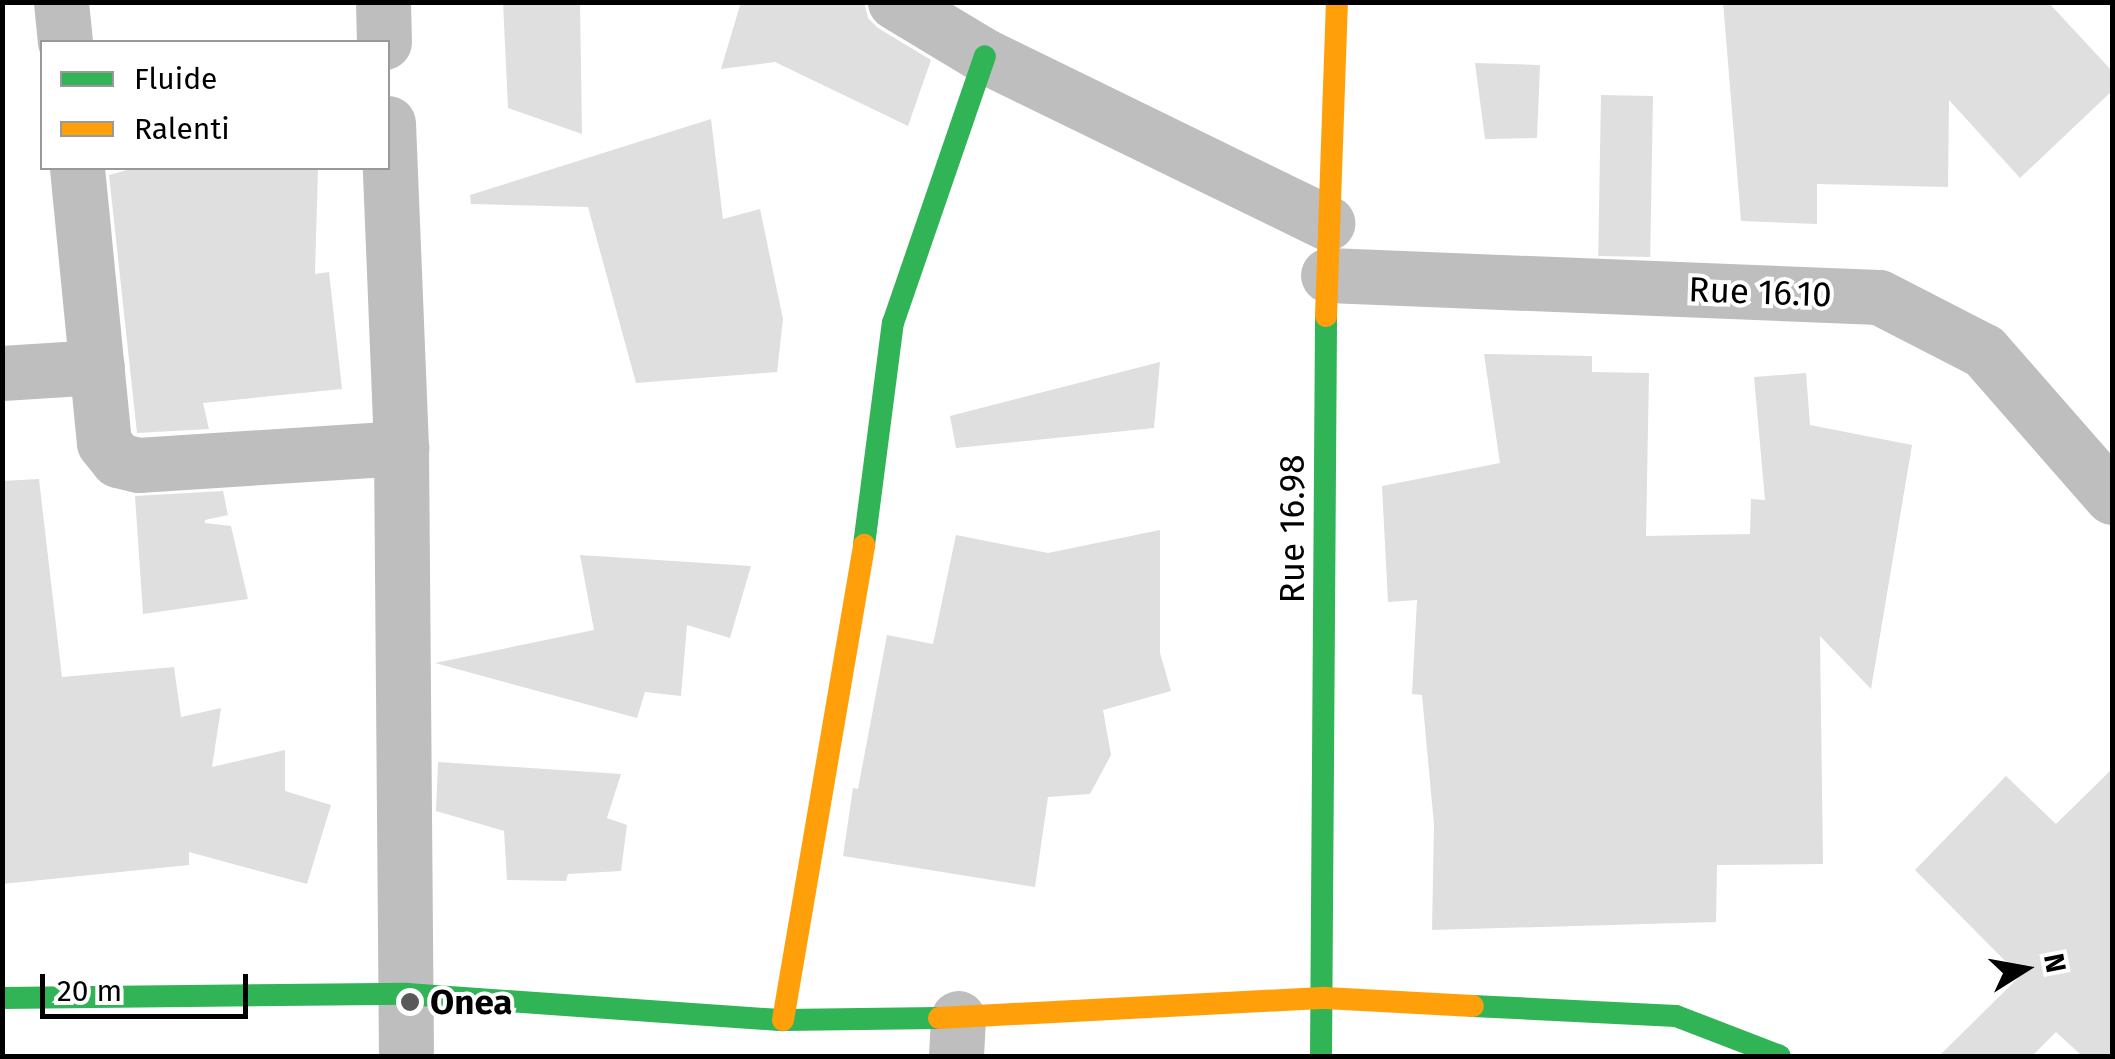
<!DOCTYPE html>
<style>
body{margin:0}
#map{position:relative;width:2115px;height:1059px;overflow:hidden;background:#fff;font-family:"Fira Sans",sans-serif}
div>[style]{position:absolute}
.building>*{inset:0;background:#dfdfdf;transform-origin:0 0}
.street>*{height:55px;margin:-27.5px;padding:0 27.5px;transform-origin:27.5px;border-radius:27.5px;background:#bebebe}
.fast>*{height:22px;margin:-11px;padding:0 11px;transform-origin:11px;border-radius:11px;background:#30b455}
.slow>*{height:22px;margin:-11px;padding:0 11px;transform-origin:11px;border-radius:11px;background:#ff9f0a}
.dots>*{width:28px;height:28px;translate:-50% -50%;box-sizing:border-box;border:5px solid #fff;border-radius:50%}
span{translate:-50% -50%;white-space:nowrap;text-align:center;line-height:1.15;-webkit-text-stroke:8px #fff;paint-order:stroke}
.street-label{font-size:35px;color:#000}
.poi-label{font-size:35px;color:#000;font-weight:700}
.left{translate:0 -50%;text-align:left}
.frame{position:absolute;inset:0;border:5px solid #000;pointer-events:none}
.legend{position:absolute;left:40px;top:40px;width:350px;height:130px;box-sizing:border-box;background:#fff;border:2px solid #999;margin:0;padding:12px 18px;list-style:none;font-size:30px;color:#000}
.legend li{display:flex;align-items:center;gap:20px;height:50px}
.legend b{width:50px;border:2px solid #999}
.north{position:absolute;left:1975px;top:919px;width:100px;height:100px;-webkit-text-stroke:8px #fff;paint-order:stroke;rotate:79deg;font-size:28px;font-weight:700;line-height:40px;text-align:center;color:#000}
.north::after{content:'';display:block;margin:auto;width:35px;height:45px;background:#000;clip-path:polygon(50% 0,100% 100%,50% 72%,0 100%)}
.scale{position:absolute;left:40px;top:974px;width:208px;height:45px;box-sizing:border-box;border:5px solid #000;border-top:0;padding-left:12px;font-size:30px;line-height:35px;white-space:nowrap;color:#000;-webkit-text-stroke:8px #fff;paint-order:stroke}
</style>
<div id="map">
<div class="building">
<i style="clip-path:polygon(503px 2px,580px 2px,582px 134px,508px 108px)"></i>
<i style="clip-path:polygon(741px 2px,864px 2px,868px 18px,878px 28px,931px 60px,908px 126px,775px 62px,721px 69px)"></i>
<i style="clip-path:polygon(1723px 2px,2048px 2px,2112px 71px,2112px 91px,2020px 178px,1949px 100px,1948px 187px,1817px 184px,1817px 224px,1741px 221px)"></i>
<i style="clip-path:polygon(1475px 63px,1540px 65px,1537px 138px,1485px 139px)"></i>
<i style="left:1653px;top:96px;width:161px;height:52px;rotate:91deg"></i>
<i style="clip-path:polygon(711px 119px,723px 219px,760px 209px,783px 319px,777px 372px,636px 383px,588px 207px,471px 204px,470px 195px)"></i>
<i style="clip-path:polygon(135px 168px,318px 168px,315px 274px,329px 272px,342px 389px,203px 403px,209px 429px,137px 433px,109px 175px)"></i>
<i style="clip-path:polygon(1484px 354px,1592px 356px,1592px 372px,1649px 373px,1646px 536px,1750px 534px,1751px 499px,1765px 500px,1754px 377px,1806px 373px,1810px 425px,1912px 445px,1871px 689px,1820px 636px,1823px 864px,1717px 865px,1716px 922px,1432px 930px,1434px 825px,1422px 695px,1412px 694px,1417px 600px,1388px 602px,1382px 486px,1500px 463px)"></i>
<i style="clip-path:polygon(1160px 362px,1154px 428px,956px 448px,950px 416px)"></i>
<i style="clip-path:polygon(39px 479px,62px 677px,174px 667px,181px 717px,221px 708px,212px 767px,285px 750px,285px 791px,331px 805px,307px 884px,189px 852px,189px 865px,2px 884px,2px 481px)"></i>
<i style="clip-path:polygon(223px 491px,228px 515px,205px 520px,205px 523px,231px 526px,248px 599px,143px 614px,135px 496px)"></i>
<i style="clip-path:polygon(1160px 530px,1160px 653px,1171px 691px,1103px 710px,1111px 755px,1090px 794px,1048px 797px,1035px 887px,843px 856px,853px 788px,858px 789px,887px 635px,933px 644px,956px 535px,1048px 553px)"></i>
<i style="clip-path:polygon(580px 555px,751px 566px,730px 638px,687px 625px,681px 696px,645px 692px,637px 718px,435px 663px,594px 630px)"></i>
<i style="clip-path:polygon(438px 762px,621px 774px,607px 818px,627px 825px,621px 871px,568px 874px,566px 881px,507px 880px,504px 831px,436px 811px)"></i>
<i style="clip-path:polygon(2112px 769px,2112px 1056px,2082px 1056px,2056px 1032px,2032px 1056px,1939px 1056px,2020px 976px,1915px 870px,2006px 776px,2056px 824px)"></i>
</div>
<div class="street">
<i style="left:61px;top:2px;width:40px;rotate:84.3deg"></i>
<i style="left:383px;top:2px;width:40px;rotate:88.6deg"></i>
<i style="left:895px;top:2px;width:105px;rotate:31deg"></i>
<i style="left:985px;top:56px;width:381px;rotate:26deg"></i>
<i style="left:388px;top:123px;width:325px;rotate:87.7deg"></i>
<i style="left:401px;top:448px;width:608px;rotate:89.53deg"></i>
<i style="left:77px;top:168px;width:276px;rotate:84.4deg"></i>
<i style="left:104px;top:443px;width:22px;rotate:51deg"></i>
<i style="left:118px;top:460px;width:21px;rotate:14deg"></i>
<i style="left:138px;top:465px;width:264px;rotate:-3.7deg"></i>
<i style="left:1328px;top:275px;width:551px;rotate:2.29deg"></i>
<i style="left:1879px;top:297px;width:118px;rotate:27.2deg"></i>
<i style="left:1984px;top:351px;width:194px;rotate:48.8deg"></i>
<i style="left:2px;top:373px;width:95px;rotate:-3.6deg"></i>
<i style="left:956px;top:1056px;width:38px;rotate:-87deg"></i>
</div>
<div class="fast">
<i style="left:864px;top:545px;width:224px;rotate:-82.6deg"></i>
<i style="left:893px;top:323px;width:282px;rotate:-71deg"></i>
<i style="left:2px;top:998px;width:405px;rotate:-0.6deg"></i>
<i style="left:407px;top:994px;width:377px;rotate:4deg"></i>
<i style="left:783px;top:1020px;width:156px;rotate:-0.7deg"></i>
<i style="left:1473px;top:1006px;width:203px;rotate:2.8deg"></i>
<i style="left:1676px;top:1016px;width:111px;rotate:21deg"></i>
<i style="left:1321px;top:1056px;width:740px;rotate:-89.61deg"></i>
</div>
<div class="slow">
<i style="left:1326px;top:316px;width:314px;rotate:-88deg"></i>
<i style="left:939px;top:1018px;width:387px;rotate:-3deg"></i>
<i style="left:1325px;top:998px;width:148px;rotate:3.1deg"></i>
<i style="left:783px;top:1020px;width:482px;rotate:-80.3deg"></i>
</div>
<div class="dots">
<i style="left:410px;top:1002px;background:#595959"></i>
</div>
<div class="street-label">
<span style="left:1760px;top:292px;rotate:2deg">Rue 16.10</span>
<span style="left:1292px;top:529px;rotate:-90deg">Rue 16.98</span>
</div>
<div class="poi-label">
<span class="left" style="left:430px;top:1002px">Onea</span>
</div>
<div class="frame"></div>
<ul class="legend">
<li><b style="height:12px;background:#30b455"></b>Fluide</li>
<li><b style="height:12px;background:#ff9f0a"></b>Ralenti</li>
</ul>
<div class="north">N</div>
<div class="scale">20 m</div>
</div>
